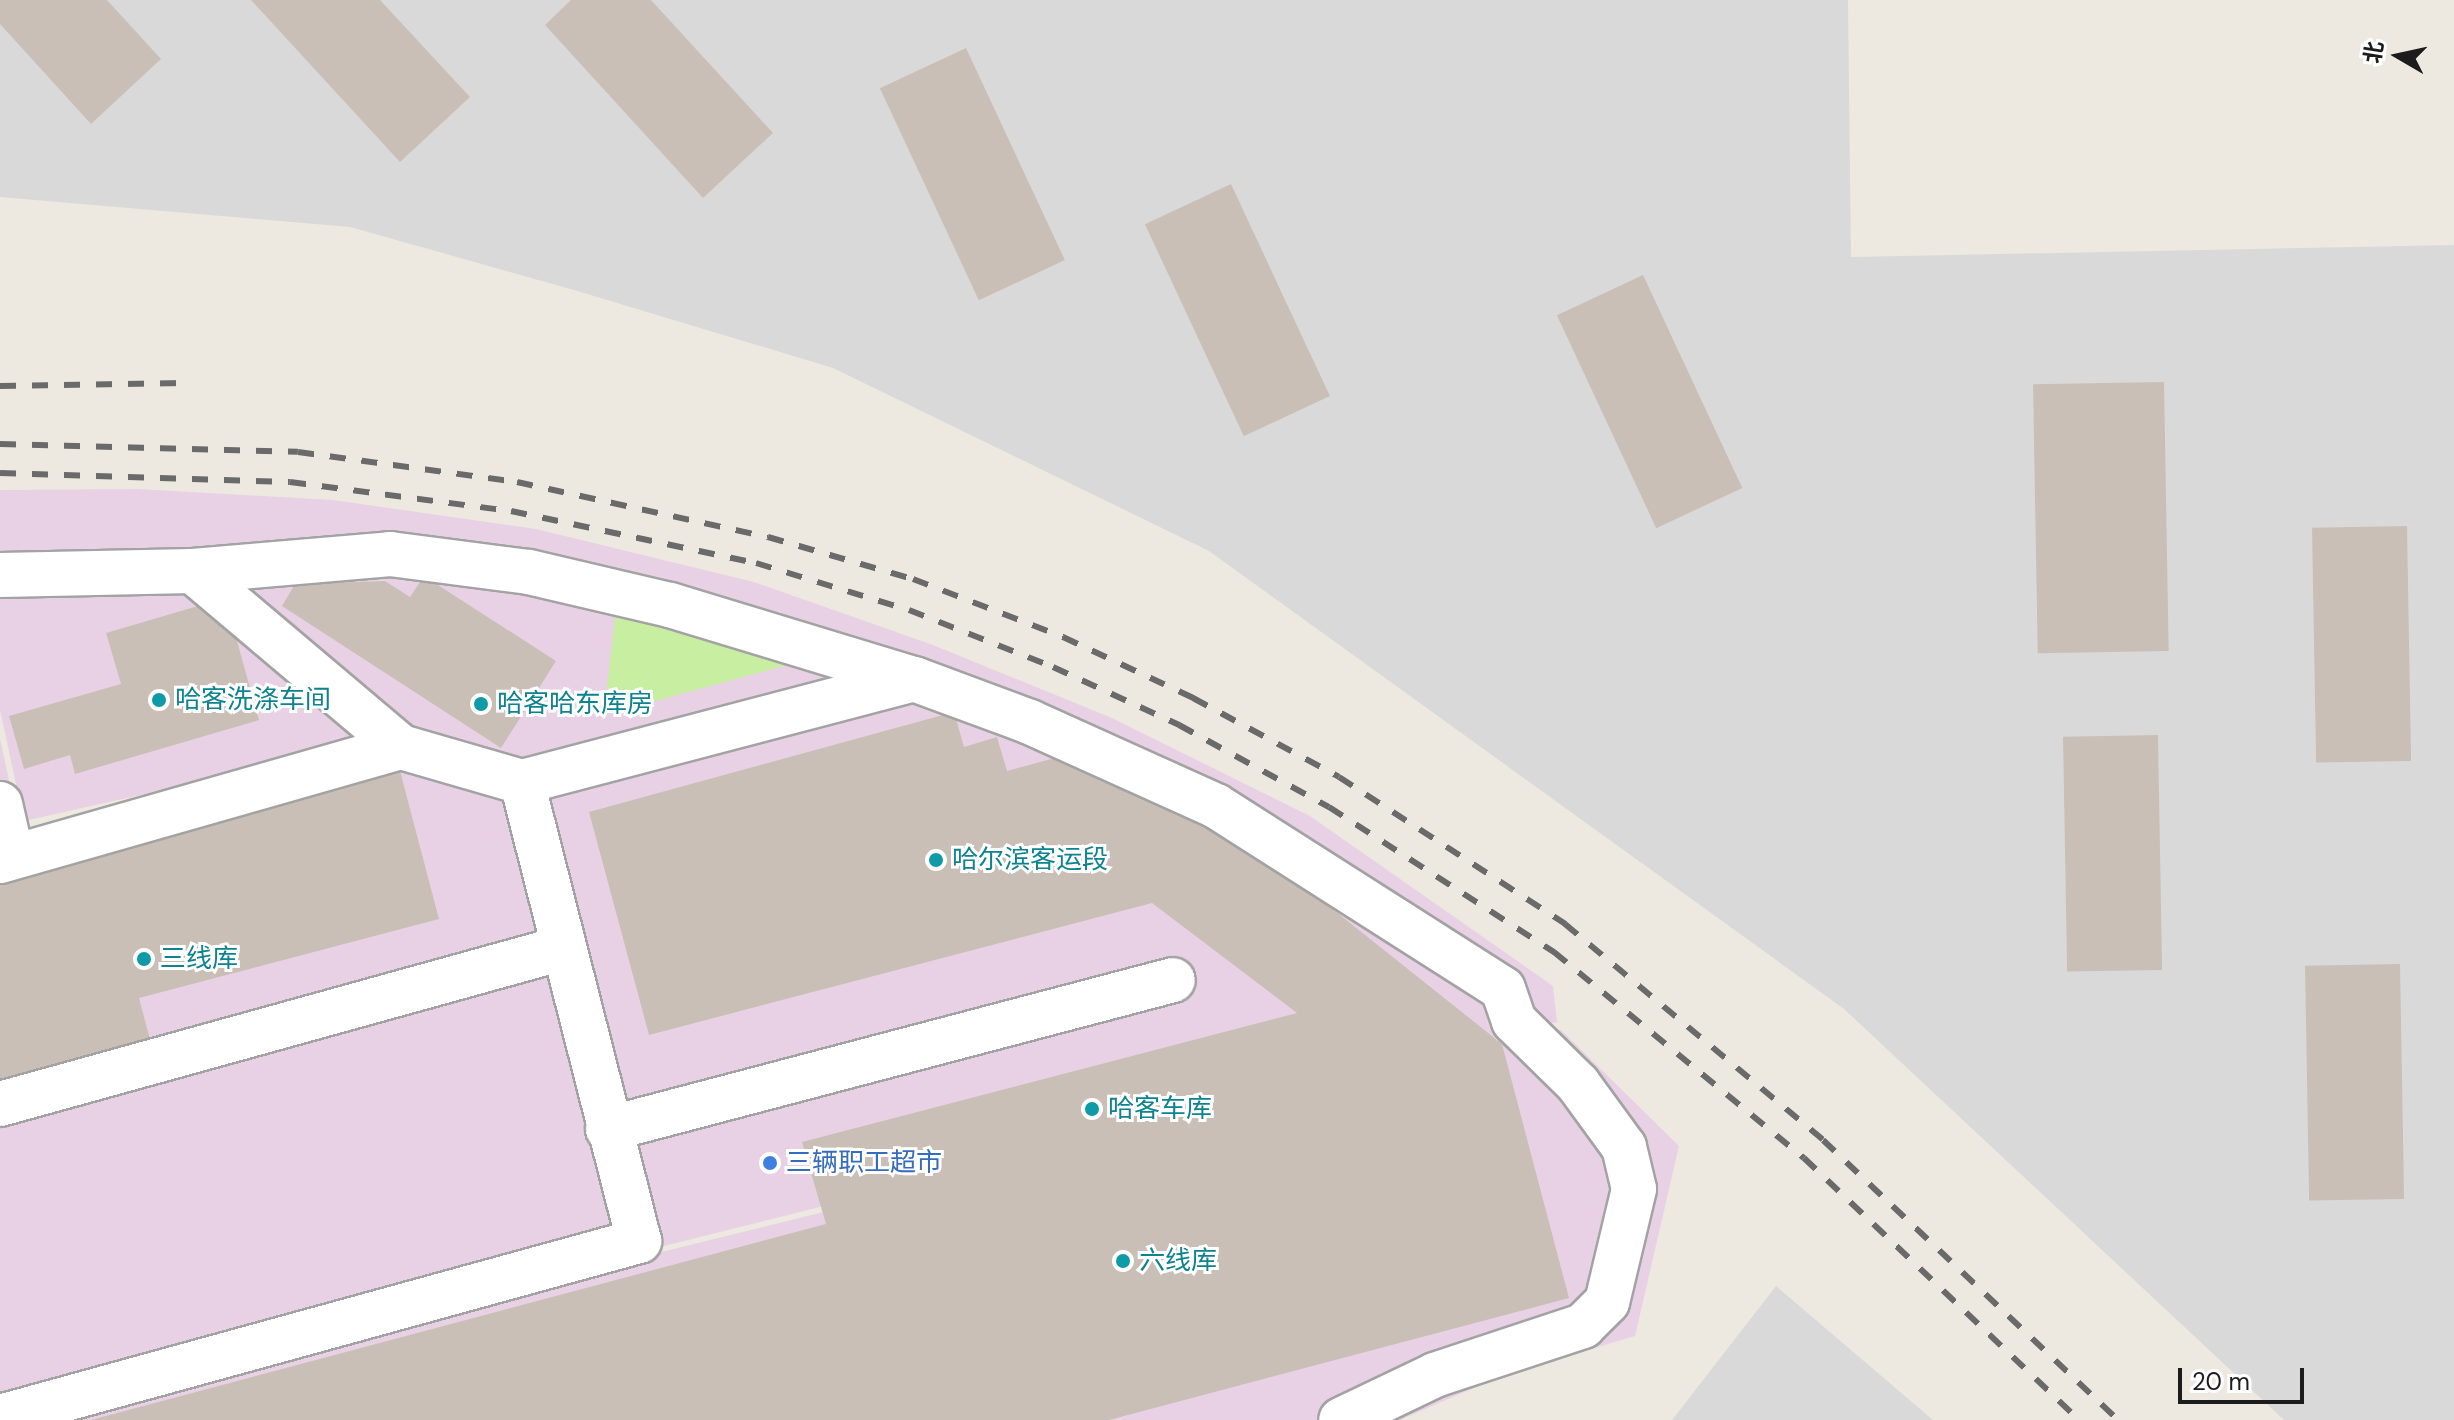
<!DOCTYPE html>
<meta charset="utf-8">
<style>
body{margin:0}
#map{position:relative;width:2454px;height:1420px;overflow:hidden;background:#eee9e0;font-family:"DM Sans","Noto Sans SC",sans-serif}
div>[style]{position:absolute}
.residential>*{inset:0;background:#dad9d9}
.industrial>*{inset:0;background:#e8d1e4}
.grass>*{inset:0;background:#c8eea1}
.building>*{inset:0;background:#cabfb6;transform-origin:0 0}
.roads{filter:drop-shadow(2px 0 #a3a3a3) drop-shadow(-2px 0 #a3a3a3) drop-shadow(0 2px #a3a3a3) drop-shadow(0 -2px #a3a3a3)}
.minor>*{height:44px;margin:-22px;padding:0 22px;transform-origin:22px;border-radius:22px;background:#fff}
.rail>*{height:6px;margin-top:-3px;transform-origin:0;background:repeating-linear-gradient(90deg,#6a6a6a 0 16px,transparent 0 32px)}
.dots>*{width:22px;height:22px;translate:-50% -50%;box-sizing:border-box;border:4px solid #fff;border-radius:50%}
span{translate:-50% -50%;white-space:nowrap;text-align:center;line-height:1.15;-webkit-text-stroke:6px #fff;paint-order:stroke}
.culture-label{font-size:26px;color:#0d838f}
.left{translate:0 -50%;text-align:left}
.shop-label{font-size:26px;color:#366cbe}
.north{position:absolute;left:2358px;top:16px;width:80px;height:80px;-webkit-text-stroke:6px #fff;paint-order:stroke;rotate:279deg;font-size:22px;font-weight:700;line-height:32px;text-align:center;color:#1c1c1c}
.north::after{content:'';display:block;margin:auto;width:28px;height:36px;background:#1c1c1c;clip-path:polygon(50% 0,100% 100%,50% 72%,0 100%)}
.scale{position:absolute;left:2178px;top:1368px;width:126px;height:36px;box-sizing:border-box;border:4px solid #1c1c1c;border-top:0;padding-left:10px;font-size:24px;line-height:28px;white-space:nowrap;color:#1c1c1c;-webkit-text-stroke:6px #fff;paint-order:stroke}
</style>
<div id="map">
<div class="residential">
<i style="clip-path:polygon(0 0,1848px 0,1851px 257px,2454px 245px,2454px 1420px,2284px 1420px,1844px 1009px,1209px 551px,833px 368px,574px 290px,350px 227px,0 197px)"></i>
<i style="clip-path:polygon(1776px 1286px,1933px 1420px,1672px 1420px)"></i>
</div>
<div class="industrial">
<i style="clip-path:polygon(138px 489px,333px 500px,536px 529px,754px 582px,933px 645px,1112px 718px,1310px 816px,1553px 986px,1557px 1022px,632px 1254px,513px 786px,423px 732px,24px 821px,0 710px,0 490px)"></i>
<i style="clip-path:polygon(425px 738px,508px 793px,629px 1260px,1561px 1030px,1679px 1146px,1635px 1336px,1506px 1374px,1400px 1420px,0 1420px,0 739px,20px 830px)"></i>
</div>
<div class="grass">
<i style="clip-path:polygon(615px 616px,713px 636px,798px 662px,604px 715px)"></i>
</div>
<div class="building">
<i style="clip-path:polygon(0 0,107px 0,161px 59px,91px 124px,0 24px)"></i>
<i style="clip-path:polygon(251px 0,380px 0,470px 97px,400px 162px)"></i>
<i style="clip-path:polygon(571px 0,651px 0,773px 133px,703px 198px,545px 25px)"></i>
<i style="left:966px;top:48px;width:234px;height:95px;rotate:65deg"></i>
<i style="left:1231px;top:184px;width:234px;height:95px;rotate:65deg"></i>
<i style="left:1643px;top:275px;width:235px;height:95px;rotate:65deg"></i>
<i style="left:2164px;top:382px;width:269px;height:131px;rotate:89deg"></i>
<i style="left:2407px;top:526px;width:235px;height:95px;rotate:89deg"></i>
<i style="clip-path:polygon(424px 576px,556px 661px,501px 748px,282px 606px,295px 584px,385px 581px,410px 597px)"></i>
<i style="clip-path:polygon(225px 598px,259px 720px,75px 774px,70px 755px,24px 769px,9px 716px,121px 684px,106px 633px)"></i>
<i style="clip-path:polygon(954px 712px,964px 747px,997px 737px,1007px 771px,1077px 752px,1217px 817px,1502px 1044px,1569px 1298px,1109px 1420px,91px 1420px,826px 1224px,802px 1142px,1297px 1013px,1152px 903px,649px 1035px,589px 812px)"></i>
<i style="left:2158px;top:735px;width:235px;height:95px;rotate:89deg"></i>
<i style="clip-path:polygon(400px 771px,439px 919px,139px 998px,158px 1070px,0 1112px,0 877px)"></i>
<i style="left:2400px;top:964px;width:235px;height:95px;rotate:89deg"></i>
</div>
<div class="roads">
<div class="minor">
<i style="left:0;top:575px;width:193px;rotate:-1.2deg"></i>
<i style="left:193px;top:571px;width:198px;rotate:-4.9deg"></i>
<i style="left:390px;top:554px;width:140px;rotate:7.4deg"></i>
<i style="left:529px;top:572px;width:145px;rotate:13.2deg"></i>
<i style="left:670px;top:605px;width:255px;rotate:16.9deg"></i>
<i style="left:914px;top:679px;width:124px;rotate:20.3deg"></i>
<i style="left:1030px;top:722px;width:204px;rotate:24.3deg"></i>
<i style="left:1216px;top:806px;width:340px;rotate:32.5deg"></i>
<i style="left:1503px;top:989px;width:34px;rotate:71deg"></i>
<i style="left:1514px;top:1021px;width:90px;rotate:44.5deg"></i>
<i style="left:1578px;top:1084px;width:78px;rotate:53.9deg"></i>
<i style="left:1624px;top:1147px;width:43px;rotate:76.6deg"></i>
<i style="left:1634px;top:1189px;width:116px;rotate:103.4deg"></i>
<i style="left:1607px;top:1302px;width:34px;rotate:135deg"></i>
<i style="left:1583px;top:1326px;width:156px;rotate:161.7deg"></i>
<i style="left:1435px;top:1375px;width:104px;rotate:154.4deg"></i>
<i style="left:522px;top:782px;width:405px;rotate:-14.7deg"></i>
<i style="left:0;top:804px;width:54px;rotate:77.2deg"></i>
<i style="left:0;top:861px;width:417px;rotate:-15.9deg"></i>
<i style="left:0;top:1104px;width:584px;rotate:-15.49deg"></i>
<i style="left:608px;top:1129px;width:584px;rotate:-14.77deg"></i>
<i style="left:0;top:1417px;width:663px;rotate:-15.4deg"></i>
<i style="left:639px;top:1241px;width:474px;rotate:-104.3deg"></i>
<i style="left:522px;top:782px;width:126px;rotate:-163.9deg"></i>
<i style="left:401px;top:747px;width:272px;rotate:-139.8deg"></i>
</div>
</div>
<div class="rail">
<i style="left:0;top:386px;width:185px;rotate:-0.9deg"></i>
<i style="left:0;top:444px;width:298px;rotate:1.5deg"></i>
<i style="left:298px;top:452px;width:221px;rotate:7.8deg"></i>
<i style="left:517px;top:482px;width:257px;rotate:12.4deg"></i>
<i style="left:768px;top:537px;width:151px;rotate:16.2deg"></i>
<i style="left:913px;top:579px;width:161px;rotate:21.1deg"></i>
<i style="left:1063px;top:637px;width:144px;rotate:25.1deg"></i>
<i style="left:1193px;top:698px;width:166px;rotate:28.4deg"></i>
<i style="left:1339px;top:777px;width:270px;rotate:33deg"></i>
<i style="left:1565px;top:924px;width:336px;rotate:39.9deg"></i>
<i style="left:1823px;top:1140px;width:407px;rotate:43.5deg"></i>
<i style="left:0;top:473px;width:290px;rotate:1.8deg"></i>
<i style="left:290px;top:482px;width:223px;rotate:7.5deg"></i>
<i style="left:511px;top:511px;width:250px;rotate:12deg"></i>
<i style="left:756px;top:563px;width:160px;rotate:17.1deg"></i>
<i style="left:909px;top:610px;width:155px;rotate:21.6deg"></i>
<i style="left:1053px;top:667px;width:139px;rotate:24.7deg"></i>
<i style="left:1179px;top:725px;width:171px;rotate:28.7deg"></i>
<i style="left:1329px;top:807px;width:268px;rotate:32.8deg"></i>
<i style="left:1554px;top:952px;width:324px;rotate:39.5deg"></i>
<i style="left:1804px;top:1158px;width:380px;rotate:43.6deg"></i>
</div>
<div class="dots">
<i style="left:159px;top:700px;background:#0f9aa8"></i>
<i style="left:481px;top:704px;background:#0f9aa8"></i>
<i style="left:936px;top:860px;background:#0f9aa8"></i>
<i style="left:144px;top:959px;background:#0f9aa8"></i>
<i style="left:1092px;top:1109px;background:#0f9aa8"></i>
<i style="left:770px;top:1163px;background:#3f7fe0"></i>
<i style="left:1123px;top:1261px;background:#0f9aa8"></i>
</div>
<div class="culture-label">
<span class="left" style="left:175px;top:700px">哈客洗涤车间</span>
<span class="left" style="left:497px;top:704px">哈客哈东库房</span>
<span class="left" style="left:952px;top:860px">哈尔滨客运段</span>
<span class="left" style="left:160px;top:959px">三线库</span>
<span class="left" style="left:1108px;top:1109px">哈客车库</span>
<span class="left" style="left:1139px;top:1261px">六线库</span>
</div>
<div class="shop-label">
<span class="left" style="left:786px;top:1163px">三辆职工超市</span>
</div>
<div class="north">北</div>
<div class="scale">20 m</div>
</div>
